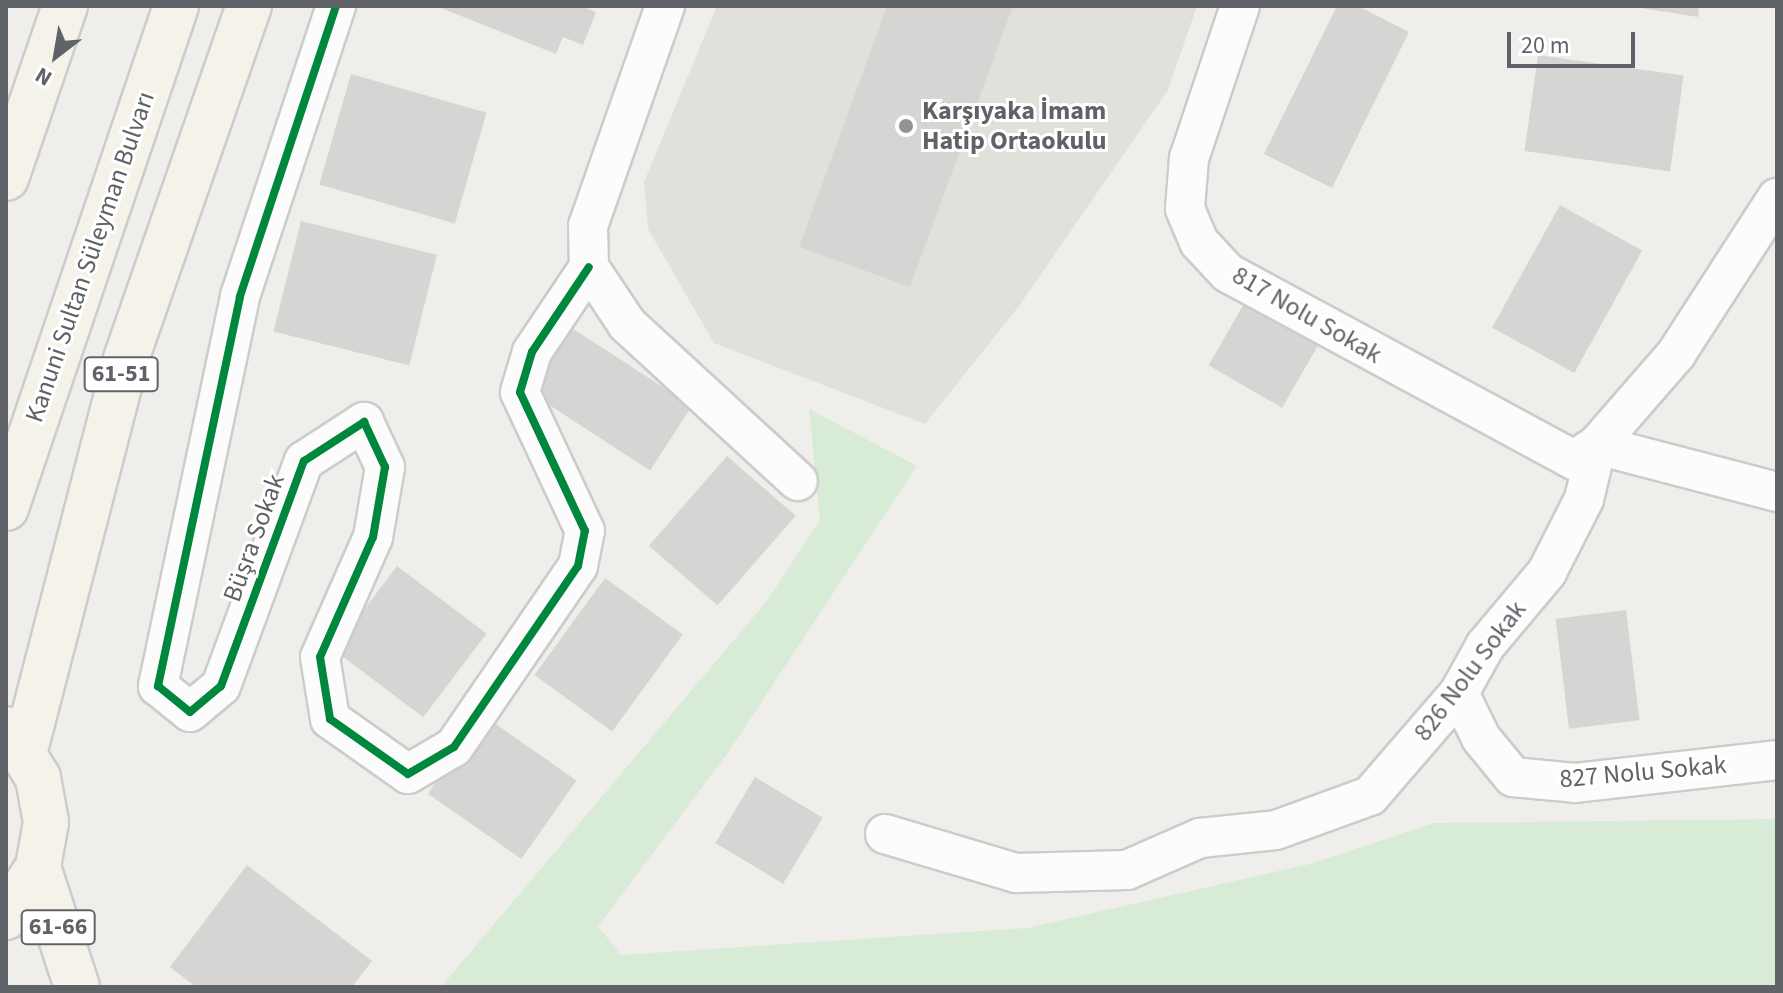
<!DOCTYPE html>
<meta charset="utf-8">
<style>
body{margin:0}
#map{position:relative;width:1783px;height:993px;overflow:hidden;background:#efeeea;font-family:"Source Sans 3",sans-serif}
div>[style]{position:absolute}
.education>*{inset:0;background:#e2e0da}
.green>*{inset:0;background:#d8ebd6}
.building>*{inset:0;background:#d6d5d3;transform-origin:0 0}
.roads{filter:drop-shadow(2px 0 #cbcccc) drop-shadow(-2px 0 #cbcccc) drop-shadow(0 2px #cbcccc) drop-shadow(0 -2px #cbcccc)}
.street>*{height:38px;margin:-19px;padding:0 19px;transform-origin:19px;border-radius:19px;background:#fdfcfc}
.primary>*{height:44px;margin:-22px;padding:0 22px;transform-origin:22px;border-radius:22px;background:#f4f2e9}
.cycleway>*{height:8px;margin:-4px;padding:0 4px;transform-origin:4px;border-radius:4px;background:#00873e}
.dots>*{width:22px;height:22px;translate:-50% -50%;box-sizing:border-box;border:4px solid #fff;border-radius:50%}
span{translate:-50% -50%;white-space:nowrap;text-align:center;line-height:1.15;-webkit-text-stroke:6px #fff;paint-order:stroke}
.shield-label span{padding:2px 6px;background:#fff;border:2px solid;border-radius:6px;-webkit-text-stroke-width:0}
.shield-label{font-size:24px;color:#5f6368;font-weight:700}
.poi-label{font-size:26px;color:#5f6368;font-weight:700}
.left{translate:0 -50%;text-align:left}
.street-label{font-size:26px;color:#5f6368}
.frame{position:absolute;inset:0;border:8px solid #5f6368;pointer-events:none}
.north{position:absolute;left:16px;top:16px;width:80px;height:80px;-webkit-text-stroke:6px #fff;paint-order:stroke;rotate:211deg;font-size:22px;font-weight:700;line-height:32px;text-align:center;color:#5f6368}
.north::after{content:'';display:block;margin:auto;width:28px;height:36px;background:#5f6368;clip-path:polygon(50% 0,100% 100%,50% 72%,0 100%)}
.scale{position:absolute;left:1507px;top:32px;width:128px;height:36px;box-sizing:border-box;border:4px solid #5f6368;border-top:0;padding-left:10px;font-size:24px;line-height:28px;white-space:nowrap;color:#5f6368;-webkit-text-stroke:6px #fff;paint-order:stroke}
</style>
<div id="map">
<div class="education">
<i style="clip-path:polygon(717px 6px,1197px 6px,1168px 90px,1019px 306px,925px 424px,714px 343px,648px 229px,644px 182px)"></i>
</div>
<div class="green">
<i style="clip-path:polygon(809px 409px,917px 466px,729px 751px,598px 926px,621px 955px,1027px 928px,1310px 864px,1434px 823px,1777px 819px,1777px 987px,441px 987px,767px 601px,820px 520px)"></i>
</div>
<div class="building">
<i style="clip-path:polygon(436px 6px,581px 6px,596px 12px,583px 45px,563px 37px,556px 54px)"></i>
<i style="clip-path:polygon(887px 6px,1013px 6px,910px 287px,799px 247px)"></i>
<i style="clip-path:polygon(1337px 6px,1358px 6px,1409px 32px,1332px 188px,1264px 154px)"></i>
<i style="clip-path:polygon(1629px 6px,1699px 6px,1698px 17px)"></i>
<i style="left:1538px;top:55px;width:147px;height:97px;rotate:8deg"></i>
<i style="left:351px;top:74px;width:141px;height:115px;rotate:16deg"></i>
<i style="left:1560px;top:205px;width:94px;height:140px;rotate:29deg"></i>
<i style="left:301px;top:221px;width:140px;height:114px;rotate:14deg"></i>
<i style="left:1245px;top:302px;width:85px;height:73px;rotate:30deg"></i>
<i style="left:572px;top:328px;width:143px;height:77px;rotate:33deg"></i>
<i style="left:727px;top:456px;width:91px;height:119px;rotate:41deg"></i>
<i style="left:397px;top:566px;width:112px;height:105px;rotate:37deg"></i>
<i style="left:605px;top:578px;width:96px;height:120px;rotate:36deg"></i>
<i style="left:1626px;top:610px;width:111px;height:71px;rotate:83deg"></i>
<i style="left:483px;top:715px;width:114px;height:96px;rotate:35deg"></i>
<i style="left:755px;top:777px;width:79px;height:77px;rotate:31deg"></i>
<i style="clip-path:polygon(247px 865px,372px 961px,352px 987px,196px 987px,170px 967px)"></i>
</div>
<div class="roads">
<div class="street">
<i style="left:336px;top:6px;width:306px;rotate:108.3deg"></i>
<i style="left:240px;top:297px;width:398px;rotate:101.9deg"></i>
<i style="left:158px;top:686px;width:41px;rotate:39.1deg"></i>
<i style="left:190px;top:712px;width:40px;rotate:-40deg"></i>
<i style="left:221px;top:686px;width:240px;rotate:-69.8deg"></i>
<i style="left:304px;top:461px;width:72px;rotate:-33deg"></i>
<i style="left:364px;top:422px;width:50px;rotate:65deg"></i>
<i style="left:385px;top:467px;width:71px;rotate:99.7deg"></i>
<i style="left:373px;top:537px;width:131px;rotate:113.8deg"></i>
<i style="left:320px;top:657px;width:63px;rotate:80.8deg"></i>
<i style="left:330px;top:719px;width:95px;rotate:35.2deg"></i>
<i style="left:408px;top:774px;width:53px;rotate:-30.4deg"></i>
<i style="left:454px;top:747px;width:219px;rotate:-55.6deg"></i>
<i style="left:578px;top:566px;width:36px;rotate:-79deg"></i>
<i style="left:585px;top:531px;width:153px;rotate:-115.1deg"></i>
<i style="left:520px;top:392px;width:42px;rotate:-73.3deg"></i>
<i style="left:532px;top:352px;width:102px;rotate:-56.2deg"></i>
<i style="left:665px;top:6px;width:233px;rotate:109.3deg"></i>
<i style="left:588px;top:226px;width:41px;rotate:88.6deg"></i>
<i style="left:589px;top:267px;width:69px;rotate:56.3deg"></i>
<i style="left:627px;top:324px;width:232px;rotate:42.6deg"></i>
<i style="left:1240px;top:6px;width:160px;rotate:108.5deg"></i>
<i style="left:1189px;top:158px;width:51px;rotate:94.5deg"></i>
<i style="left:1185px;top:209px;width:36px;rotate:67deg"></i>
<i style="left:1199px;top:242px;width:42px;rotate:46.9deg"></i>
<i style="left:1228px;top:273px;width:393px;rotate:28.4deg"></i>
<i style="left:1574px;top:460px;width:27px;rotate:-33deg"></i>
<i style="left:1597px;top:445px;width:186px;rotate:14.6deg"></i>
<i style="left:1459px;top:693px;width:50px;rotate:63.9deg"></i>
<i style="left:1481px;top:738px;width:50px;rotate:50.6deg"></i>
<i style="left:1513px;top:777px;width:62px;rotate:5.5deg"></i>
<i style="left:1575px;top:783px;width:203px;rotate:-6.5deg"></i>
<i style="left:885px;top:834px;width:137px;rotate:16.6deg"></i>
<i style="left:1016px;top:873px;width:111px;rotate:-1.5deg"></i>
<i style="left:1127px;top:870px;width:80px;rotate:-23.7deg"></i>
<i style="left:1200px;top:838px;width:76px;rotate:-6deg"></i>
<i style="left:1276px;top:830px;width:100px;rotate:-19.9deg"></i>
<i style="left:1370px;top:796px;width:136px;rotate:-49.2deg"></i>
<i style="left:1459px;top:693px;width:54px;rotate:-61deg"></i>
<i style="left:1485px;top:646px;width:97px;rotate:-50deg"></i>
<i style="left:1547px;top:572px;width:82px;rotate:-63.1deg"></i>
<i style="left:1584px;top:499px;width:56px;rotate:-76.5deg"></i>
<i style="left:1597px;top:445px;width:121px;rotate:-49deg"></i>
<i style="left:1676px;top:354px;width:186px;rotate:-57.1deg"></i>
</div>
<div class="primary">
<i style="left:6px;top:178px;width:182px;rotate:-71.1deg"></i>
<i style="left:6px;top:508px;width:530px;rotate:-71.29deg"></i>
<i style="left:25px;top:750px;width:404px;rotate:-75.5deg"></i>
<i style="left:126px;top:359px;width:374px;rotate:-70.8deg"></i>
<i style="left:38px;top:867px;width:126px;rotate:72deg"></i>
<i style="left:6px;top:917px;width:59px;rotate:-57.4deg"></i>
<i style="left:38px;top:867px;width:46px;rotate:-79.9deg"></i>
<i style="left:46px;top:822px;width:45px;rotate:-100.3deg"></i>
<i style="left:38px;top:778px;width:57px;rotate:-121.5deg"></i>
</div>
</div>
<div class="cycleway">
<i style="left:336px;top:6px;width:306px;rotate:108.3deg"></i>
<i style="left:240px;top:297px;width:398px;rotate:101.9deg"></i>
<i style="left:158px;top:686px;width:41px;rotate:39.1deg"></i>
<i style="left:190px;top:712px;width:40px;rotate:-40deg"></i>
<i style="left:221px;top:686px;width:240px;rotate:-69.8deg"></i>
<i style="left:304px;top:461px;width:72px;rotate:-33deg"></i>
<i style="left:364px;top:422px;width:50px;rotate:65deg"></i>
<i style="left:385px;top:467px;width:71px;rotate:99.7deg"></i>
<i style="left:373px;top:537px;width:131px;rotate:113.8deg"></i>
<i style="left:320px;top:657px;width:63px;rotate:80.8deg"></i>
<i style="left:330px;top:719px;width:95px;rotate:35.2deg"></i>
<i style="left:408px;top:774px;width:53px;rotate:-30.4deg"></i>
<i style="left:454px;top:747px;width:219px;rotate:-55.6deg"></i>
<i style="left:578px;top:566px;width:36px;rotate:-79deg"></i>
<i style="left:585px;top:531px;width:153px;rotate:-115.1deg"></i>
<i style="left:520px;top:392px;width:42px;rotate:-73.3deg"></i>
<i style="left:532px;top:352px;width:102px;rotate:-56.2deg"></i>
</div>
<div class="dots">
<i style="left:906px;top:126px;background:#919496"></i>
</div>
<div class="shield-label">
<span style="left:121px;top:374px">61-51</span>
<span style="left:58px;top:927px">61-66</span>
</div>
<div class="poi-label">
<span class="left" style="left:922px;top:126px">Karşıyaka İmam<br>Hatip Ortaokulu</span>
</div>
<div class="street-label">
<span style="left:90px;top:257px;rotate:-71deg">Kanuni Sultan Süleyman Bulvarı</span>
<span style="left:1307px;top:315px;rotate:30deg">817 Nolu Sokak</span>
<span style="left:254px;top:538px;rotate:-70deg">Büşra Sokak</span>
<span style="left:1470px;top:671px;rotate:-53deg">826 Nolu Sokak</span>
<span style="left:1643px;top:772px;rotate:-5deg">827 Nolu Sokak</span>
</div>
<div class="frame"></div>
<div class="north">N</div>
<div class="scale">20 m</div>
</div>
